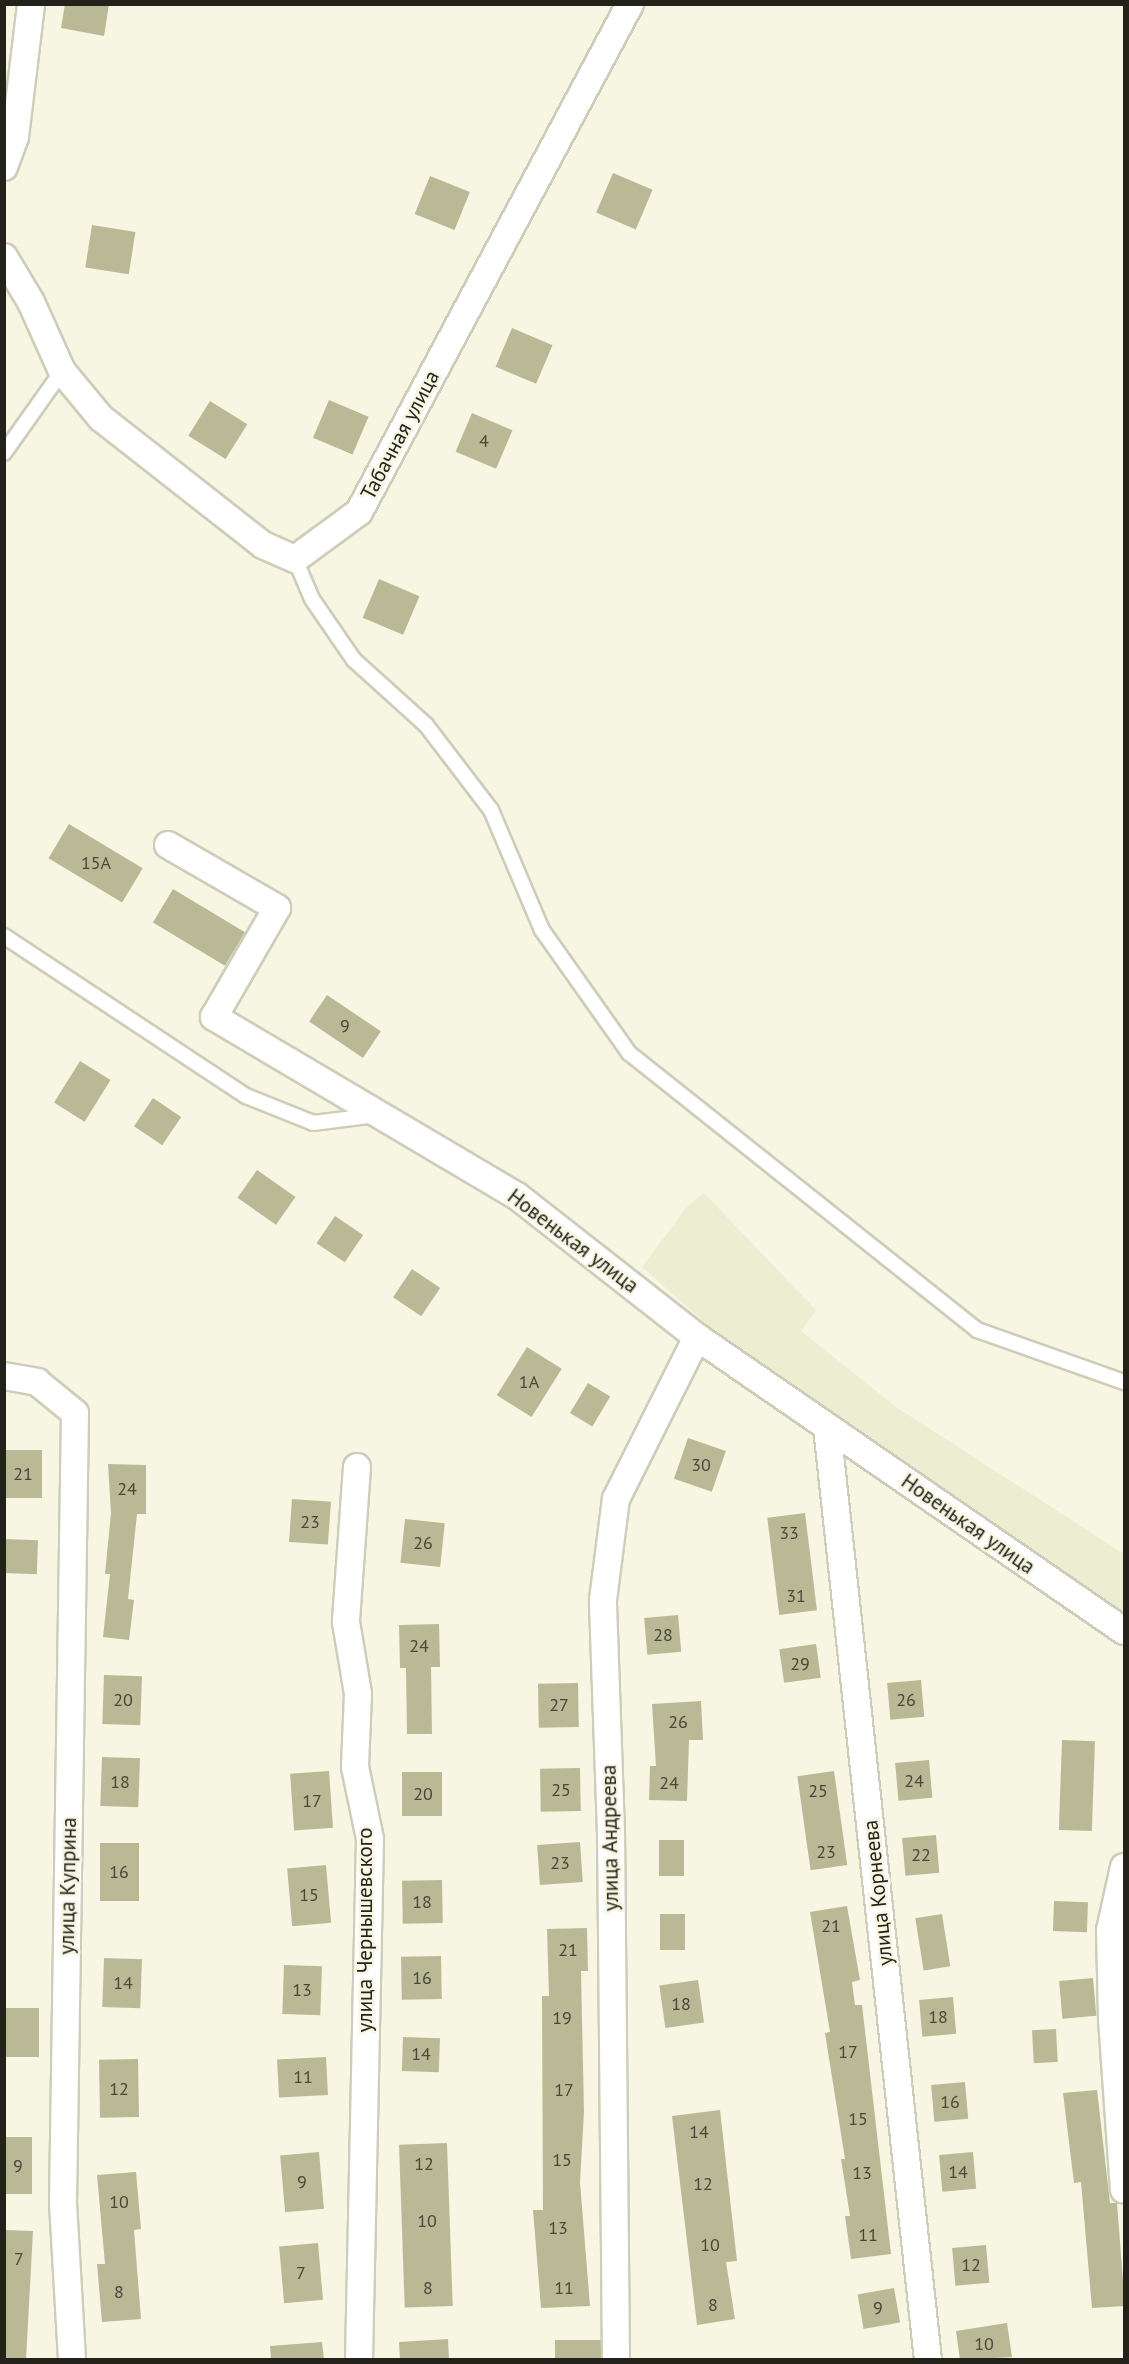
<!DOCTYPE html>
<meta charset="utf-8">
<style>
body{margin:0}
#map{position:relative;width:1129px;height:2364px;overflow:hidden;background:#f6f6e2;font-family:"PT Sans",sans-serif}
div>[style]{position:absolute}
.built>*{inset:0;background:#ecedd1}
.building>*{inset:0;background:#b9ba95;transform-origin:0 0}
.roads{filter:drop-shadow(2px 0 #cdcdb9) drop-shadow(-2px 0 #cdcdb9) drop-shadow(0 2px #cdcdb9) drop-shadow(0 -2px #cdcdb9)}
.lane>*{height:14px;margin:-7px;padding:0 7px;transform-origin:7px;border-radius:7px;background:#fff}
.street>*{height:26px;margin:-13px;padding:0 13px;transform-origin:13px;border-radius:13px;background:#fff}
span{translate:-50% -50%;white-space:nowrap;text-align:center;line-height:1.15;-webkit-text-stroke:5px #f6f6e2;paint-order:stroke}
.number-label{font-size:18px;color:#48483a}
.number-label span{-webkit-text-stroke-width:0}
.street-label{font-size:21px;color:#22221b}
.frame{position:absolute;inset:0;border:6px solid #22221b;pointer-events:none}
</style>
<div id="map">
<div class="built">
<i style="clip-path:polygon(704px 1193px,816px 1310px,801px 1331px,896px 1407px,1124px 1554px,1124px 1634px,867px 1465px,642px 1267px,686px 1208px)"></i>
</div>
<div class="building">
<i style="clip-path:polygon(65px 4px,109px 4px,104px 36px,61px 28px)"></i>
<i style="left:613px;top:173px;width:43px;height:43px;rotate:23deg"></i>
<i style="left:430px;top:176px;width:43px;height:41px;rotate:22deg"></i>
<i style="left:92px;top:225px;width:44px;height:43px;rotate:9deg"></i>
<i style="left:512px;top:328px;width:44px;height:42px;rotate:23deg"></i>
<i style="left:329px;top:400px;width:43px;height:41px;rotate:23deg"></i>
<i style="left:210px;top:401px;width:44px;height:41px;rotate:32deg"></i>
<i style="left:472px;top:413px;width:44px;height:42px;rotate:23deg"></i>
<i style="left:379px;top:579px;width:44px;height:42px;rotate:23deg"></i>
<i style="left:69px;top:824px;width:86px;height:40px;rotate:31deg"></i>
<i style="left:173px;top:889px;width:84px;height:39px;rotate:31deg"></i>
<i style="left:327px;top:995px;width:65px;height:32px;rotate:34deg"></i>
<i style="left:80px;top:1061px;width:36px;height:49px;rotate:32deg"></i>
<i style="left:153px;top:1098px;width:34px;height:34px;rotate:34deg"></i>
<i style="left:257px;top:1170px;width:47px;height:34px;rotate:35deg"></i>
<i style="left:335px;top:1216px;width:34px;height:33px;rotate:34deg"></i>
<i style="left:412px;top:1269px;width:34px;height:34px;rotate:34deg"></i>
<i style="left:527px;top:1347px;width:41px;height:57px;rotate:32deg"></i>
<i style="left:588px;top:1383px;width:26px;height:35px;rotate:31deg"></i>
<i style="left:688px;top:1438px;width:40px;height:43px;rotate:19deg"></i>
<i style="left:4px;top:1450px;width:38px;height:48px"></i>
<i style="clip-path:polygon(108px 1464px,146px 1465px,146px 1514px,137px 1514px,128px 1599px,134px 1600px,129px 1640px,103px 1637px,110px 1574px,105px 1574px,111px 1513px)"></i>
<i style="left:292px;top:1499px;width:39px;height:43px;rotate:4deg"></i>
<i style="left:805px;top:1513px;width:98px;height:38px;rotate:83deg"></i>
<i style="left:405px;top:1519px;width:40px;height:44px;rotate:6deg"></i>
<i style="left:4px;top:1539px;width:34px;height:34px;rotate:2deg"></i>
<i style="left:678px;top:1615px;width:37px;height:34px;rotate:85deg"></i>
<i style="clip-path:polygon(439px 1624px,440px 1667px,431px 1667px,432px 1734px,407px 1734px,406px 1668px,400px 1668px,399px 1625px)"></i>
<i style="left:816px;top:1644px;width:34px;height:37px;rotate:82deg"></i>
<i style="left:104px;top:1675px;width:38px;height:49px;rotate:2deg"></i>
<i style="left:921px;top:1680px;width:37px;height:34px;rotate:85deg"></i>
<i style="left:578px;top:1683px;width:44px;height:40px;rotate:89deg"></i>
<i style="clip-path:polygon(701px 1701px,703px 1740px,689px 1740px,687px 1801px,649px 1800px,650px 1766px,656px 1766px,652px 1704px)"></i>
<i style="left:1062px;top:1740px;width:33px;height:90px;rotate:2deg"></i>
<i style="left:102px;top:1757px;width:38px;height:49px;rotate:2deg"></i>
<i style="left:929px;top:1760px;width:38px;height:34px;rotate:85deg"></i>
<i style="left:580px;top:1768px;width:43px;height:40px;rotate:89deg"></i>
<i style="left:329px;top:1771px;width:57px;height:39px;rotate:86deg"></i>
<i style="left:834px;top:1771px;width:95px;height:37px;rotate:82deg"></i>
<i style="left:402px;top:1772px;width:40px;height:44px"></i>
<i style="left:936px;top:1835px;width:38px;height:34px;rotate:85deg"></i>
<i style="left:684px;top:1840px;width:36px;height:25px;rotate:90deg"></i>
<i style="left:580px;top:1842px;width:40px;height:43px;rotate:86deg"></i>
<i style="left:100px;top:1843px;width:39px;height:58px"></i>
<i style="left:326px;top:1865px;width:58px;height:39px;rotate:85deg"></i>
<i style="left:442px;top:1880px;width:43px;height:40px;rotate:89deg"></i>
<i style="left:1054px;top:1901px;width:34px;height:30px;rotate:2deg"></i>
<i style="clip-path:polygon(847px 1906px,860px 1980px,852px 1982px,855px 2005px,862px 2005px,891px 2254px,851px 2259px,845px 2216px,850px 2216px,841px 2159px,845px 2159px,825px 2033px,830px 2032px,810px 1912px)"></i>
<i style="left:685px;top:1914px;width:36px;height:25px;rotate:90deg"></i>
<i style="left:942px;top:1914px;width:53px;height:27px;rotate:81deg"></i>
<i style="clip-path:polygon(587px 1928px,588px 1971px,581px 1971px,584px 2112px,580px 2182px,590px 2306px,541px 2308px,533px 2210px,543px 2210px,542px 1996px,549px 1996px,547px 1929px)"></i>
<i style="left:441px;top:1956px;width:43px;height:40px;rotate:89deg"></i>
<i style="left:104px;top:1958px;width:38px;height:49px;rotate:2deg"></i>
<i style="left:284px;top:1965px;width:38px;height:49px;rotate:2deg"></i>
<i style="left:1093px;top:1978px;width:38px;height:34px;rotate:85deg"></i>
<i style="left:698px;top:1980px;width:43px;height:39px;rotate:82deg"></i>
<i style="left:953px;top:1997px;width:37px;height:34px;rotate:85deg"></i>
<i style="left:4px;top:2008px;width:35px;height:49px"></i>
<i style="left:1056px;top:2029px;width:33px;height:24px;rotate:87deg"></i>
<i style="left:403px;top:2037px;width:37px;height:34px;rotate:2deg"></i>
<i style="left:326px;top:2057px;width:38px;height:49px;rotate:87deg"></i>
<i style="left:138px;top:2059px;width:58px;height:39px;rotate:89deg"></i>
<i style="left:965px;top:2082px;width:37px;height:34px;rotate:85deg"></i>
<i style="clip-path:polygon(1097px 2090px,1110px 2203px,1117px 2203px,1125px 2306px,1092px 2308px,1081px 2182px,1074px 2183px,1063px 2093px)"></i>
<i style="clip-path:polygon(720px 2110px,737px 2261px,726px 2262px,735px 2319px,697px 2325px,672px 2116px)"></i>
<i style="left:4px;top:2137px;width:28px;height:57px"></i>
<i style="left:447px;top:2143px;width:163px;height:48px;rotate:88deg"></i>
<i style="left:319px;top:2152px;width:57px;height:39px;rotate:85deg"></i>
<i style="left:973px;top:2152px;width:37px;height:34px;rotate:85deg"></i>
<i style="clip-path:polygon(136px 2172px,141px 2229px,134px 2230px,141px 2319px,102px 2322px,97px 2264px,105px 2264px,97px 2175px)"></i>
<i style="clip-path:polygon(4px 2230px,33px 2231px,26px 2360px,4px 2360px)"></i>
<i style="left:318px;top:2243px;width:57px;height:39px;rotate:85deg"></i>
<i style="left:986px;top:2245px;width:38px;height:34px;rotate:85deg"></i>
<i style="left:894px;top:2288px;width:35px;height:37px;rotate:80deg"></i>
<i style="clip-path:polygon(1007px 2323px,1012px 2357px,960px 2360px,956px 2331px)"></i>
<i style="clip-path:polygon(448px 2339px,449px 2360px,400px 2360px,399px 2342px)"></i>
<i style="left:601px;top:2340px;width:20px;height:46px;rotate:90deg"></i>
<i style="clip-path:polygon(322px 2342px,324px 2360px,271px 2360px,270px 2346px)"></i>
</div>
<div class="roads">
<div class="lane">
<i style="left:4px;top:453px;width:100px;rotate:-54.7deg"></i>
<i style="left:295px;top:559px;width:43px;rotate:67deg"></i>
<i style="left:312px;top:599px;width:74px;rotate:55.5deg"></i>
<i style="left:354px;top:660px;width:97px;rotate:42.1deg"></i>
<i style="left:426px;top:725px;width:107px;rotate:52.6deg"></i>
<i style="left:491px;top:810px;width:130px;rotate:67deg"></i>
<i style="left:542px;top:930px;width:151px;rotate:54.7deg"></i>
<i style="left:629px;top:1053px;width:445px;rotate:38.5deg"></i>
<i style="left:977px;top:1330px;width:156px;rotate:19.5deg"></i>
<i style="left:4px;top:936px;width:290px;rotate:33.5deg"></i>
<i style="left:246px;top:1096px;width:72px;rotate:21.9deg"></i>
<i style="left:313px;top:1123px;width:64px;rotate:-7.1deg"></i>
</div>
<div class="street">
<i style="left:4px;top:167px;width:32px;rotate:-70deg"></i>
<i style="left:15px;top:137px;width:134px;rotate:-83.1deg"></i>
<i style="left:4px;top:257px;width:52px;rotate:59deg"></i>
<i style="left:31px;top:302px;width:76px;rotate:65.8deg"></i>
<i style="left:62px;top:371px;width:61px;rotate:50.3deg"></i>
<i style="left:101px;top:418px;width:206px;rotate:38.1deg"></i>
<i style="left:263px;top:545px;width:35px;rotate:24deg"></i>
<i style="left:295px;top:559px;width:79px;rotate:-36.3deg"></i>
<i style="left:359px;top:512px;width:576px;rotate:-61.92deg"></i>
<i style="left:168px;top:845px;width:126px;rotate:30deg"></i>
<i style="left:277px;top:908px;width:126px;rotate:120deg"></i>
<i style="left:214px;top:1017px;width:352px;rotate:30.6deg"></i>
<i style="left:517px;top:1196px;width:229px;rotate:38.1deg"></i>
<i style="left:697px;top:1337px;width:518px;rotate:34.55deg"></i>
<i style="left:4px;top:1376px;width:34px;rotate:10deg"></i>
<i style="left:37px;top:1382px;width:49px;rotate:39.2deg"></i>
<i style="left:75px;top:1413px;width:790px;rotate:90.87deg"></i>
<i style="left:63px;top:2203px;width:157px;rotate:86.7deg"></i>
<i style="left:827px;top:1427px;width:938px;rotate:83.82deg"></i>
<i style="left:357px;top:1467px;width:155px;rotate:94.1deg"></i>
<i style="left:346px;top:1622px;width:73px;rotate:80.5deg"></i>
<i style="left:358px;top:1694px;width:73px;rotate:92.4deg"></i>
<i style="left:355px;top:1767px;width:74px;rotate:78.2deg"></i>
<i style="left:370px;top:1839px;width:521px;rotate:91.21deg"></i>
<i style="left:1124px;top:1867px;width:65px;rotate:102.5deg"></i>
<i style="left:1110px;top:1930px;width:89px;rotate:88.7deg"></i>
<i style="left:1112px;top:2019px;width:171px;rotate:86deg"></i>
<i style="left:616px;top:2360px;width:527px;rotate:-90.54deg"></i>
<i style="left:611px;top:1833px;width:233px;rotate:-92deg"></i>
<i style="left:603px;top:1600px;width:102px;rotate:-82.7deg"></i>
<i style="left:616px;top:1499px;width:181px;rotate:-63.4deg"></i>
</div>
</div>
<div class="number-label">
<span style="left:484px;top:441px">4</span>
<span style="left:96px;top:863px">15А</span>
<span style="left:345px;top:1026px">9</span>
<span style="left:529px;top:1382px">1А</span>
<span style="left:701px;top:1465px">30</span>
<span style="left:23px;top:1474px">21</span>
<span style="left:127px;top:1489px">24</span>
<span style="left:310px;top:1522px">23</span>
<span style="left:789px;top:1533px">33</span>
<span style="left:423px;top:1543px">26</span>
<span style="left:796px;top:1596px">31</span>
<span style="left:663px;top:1635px">28</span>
<span style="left:419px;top:1646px">24</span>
<span style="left:800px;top:1664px">29</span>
<span style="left:123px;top:1700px">20</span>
<span style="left:906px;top:1700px">26</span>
<span style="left:559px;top:1705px">27</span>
<span style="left:678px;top:1722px">26</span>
<span style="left:914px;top:1781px">24</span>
<span style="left:120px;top:1782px">18</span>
<span style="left:669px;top:1783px">24</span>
<span style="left:561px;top:1790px">25</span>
<span style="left:818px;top:1791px">25</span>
<span style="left:423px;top:1794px">20</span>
<span style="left:312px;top:1801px">17</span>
<span style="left:826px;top:1852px">23</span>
<span style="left:921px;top:1855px">22</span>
<span style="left:560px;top:1863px">23</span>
<span style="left:119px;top:1872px">16</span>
<span style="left:309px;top:1895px">15</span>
<span style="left:422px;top:1902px">18</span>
<span style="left:831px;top:1926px">21</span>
<span style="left:568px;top:1950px">21</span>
<span style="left:422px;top:1978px">16</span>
<span style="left:123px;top:1983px">14</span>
<span style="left:302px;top:1990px">13</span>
<span style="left:681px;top:2004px">18</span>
<span style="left:938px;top:2017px">18</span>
<span style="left:562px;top:2018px">19</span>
<span style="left:848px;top:2052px">17</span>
<span style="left:421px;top:2054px">14</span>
<span style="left:303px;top:2077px">11</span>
<span style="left:119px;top:2089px">12</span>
<span style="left:564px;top:2090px">17</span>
<span style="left:950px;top:2102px">16</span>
<span style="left:858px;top:2119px">15</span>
<span style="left:699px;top:2132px">14</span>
<span style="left:562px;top:2160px">15</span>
<span style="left:424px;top:2164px">12</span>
<span style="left:18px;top:2166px">9</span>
<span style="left:958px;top:2172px">14</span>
<span style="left:862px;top:2173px">13</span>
<span style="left:302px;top:2182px">9</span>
<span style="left:703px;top:2184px">12</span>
<span style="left:119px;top:2202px">10</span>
<span style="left:427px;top:2221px">10</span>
<span style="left:558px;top:2228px">13</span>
<span style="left:868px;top:2235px">11</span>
<span style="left:710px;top:2245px">10</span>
<span style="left:19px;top:2259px">7</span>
<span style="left:971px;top:2265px">12</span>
<span style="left:301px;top:2273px">7</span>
<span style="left:428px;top:2288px">8</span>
<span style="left:564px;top:2288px">11</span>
<span style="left:119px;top:2292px">8</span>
<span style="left:713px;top:2305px">8</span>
<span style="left:878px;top:2308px">9</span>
<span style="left:984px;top:2344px">10</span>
</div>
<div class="street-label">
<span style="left:400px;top:435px;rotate:-62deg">Табачная улица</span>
<span style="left:573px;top:1241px;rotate:37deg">Новенькая улица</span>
<span style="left:968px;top:1524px;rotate:35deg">Новенькая улица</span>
<span style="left:610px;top:1838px;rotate:-91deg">улица Андреева</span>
<span style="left:68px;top:1886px;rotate:-89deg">улица Куприна</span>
<span style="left:878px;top:1893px;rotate:-96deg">улица Корнеева</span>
<span style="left:365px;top:1930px;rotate:-90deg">улица Чернышевского</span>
</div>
<div class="frame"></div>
</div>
